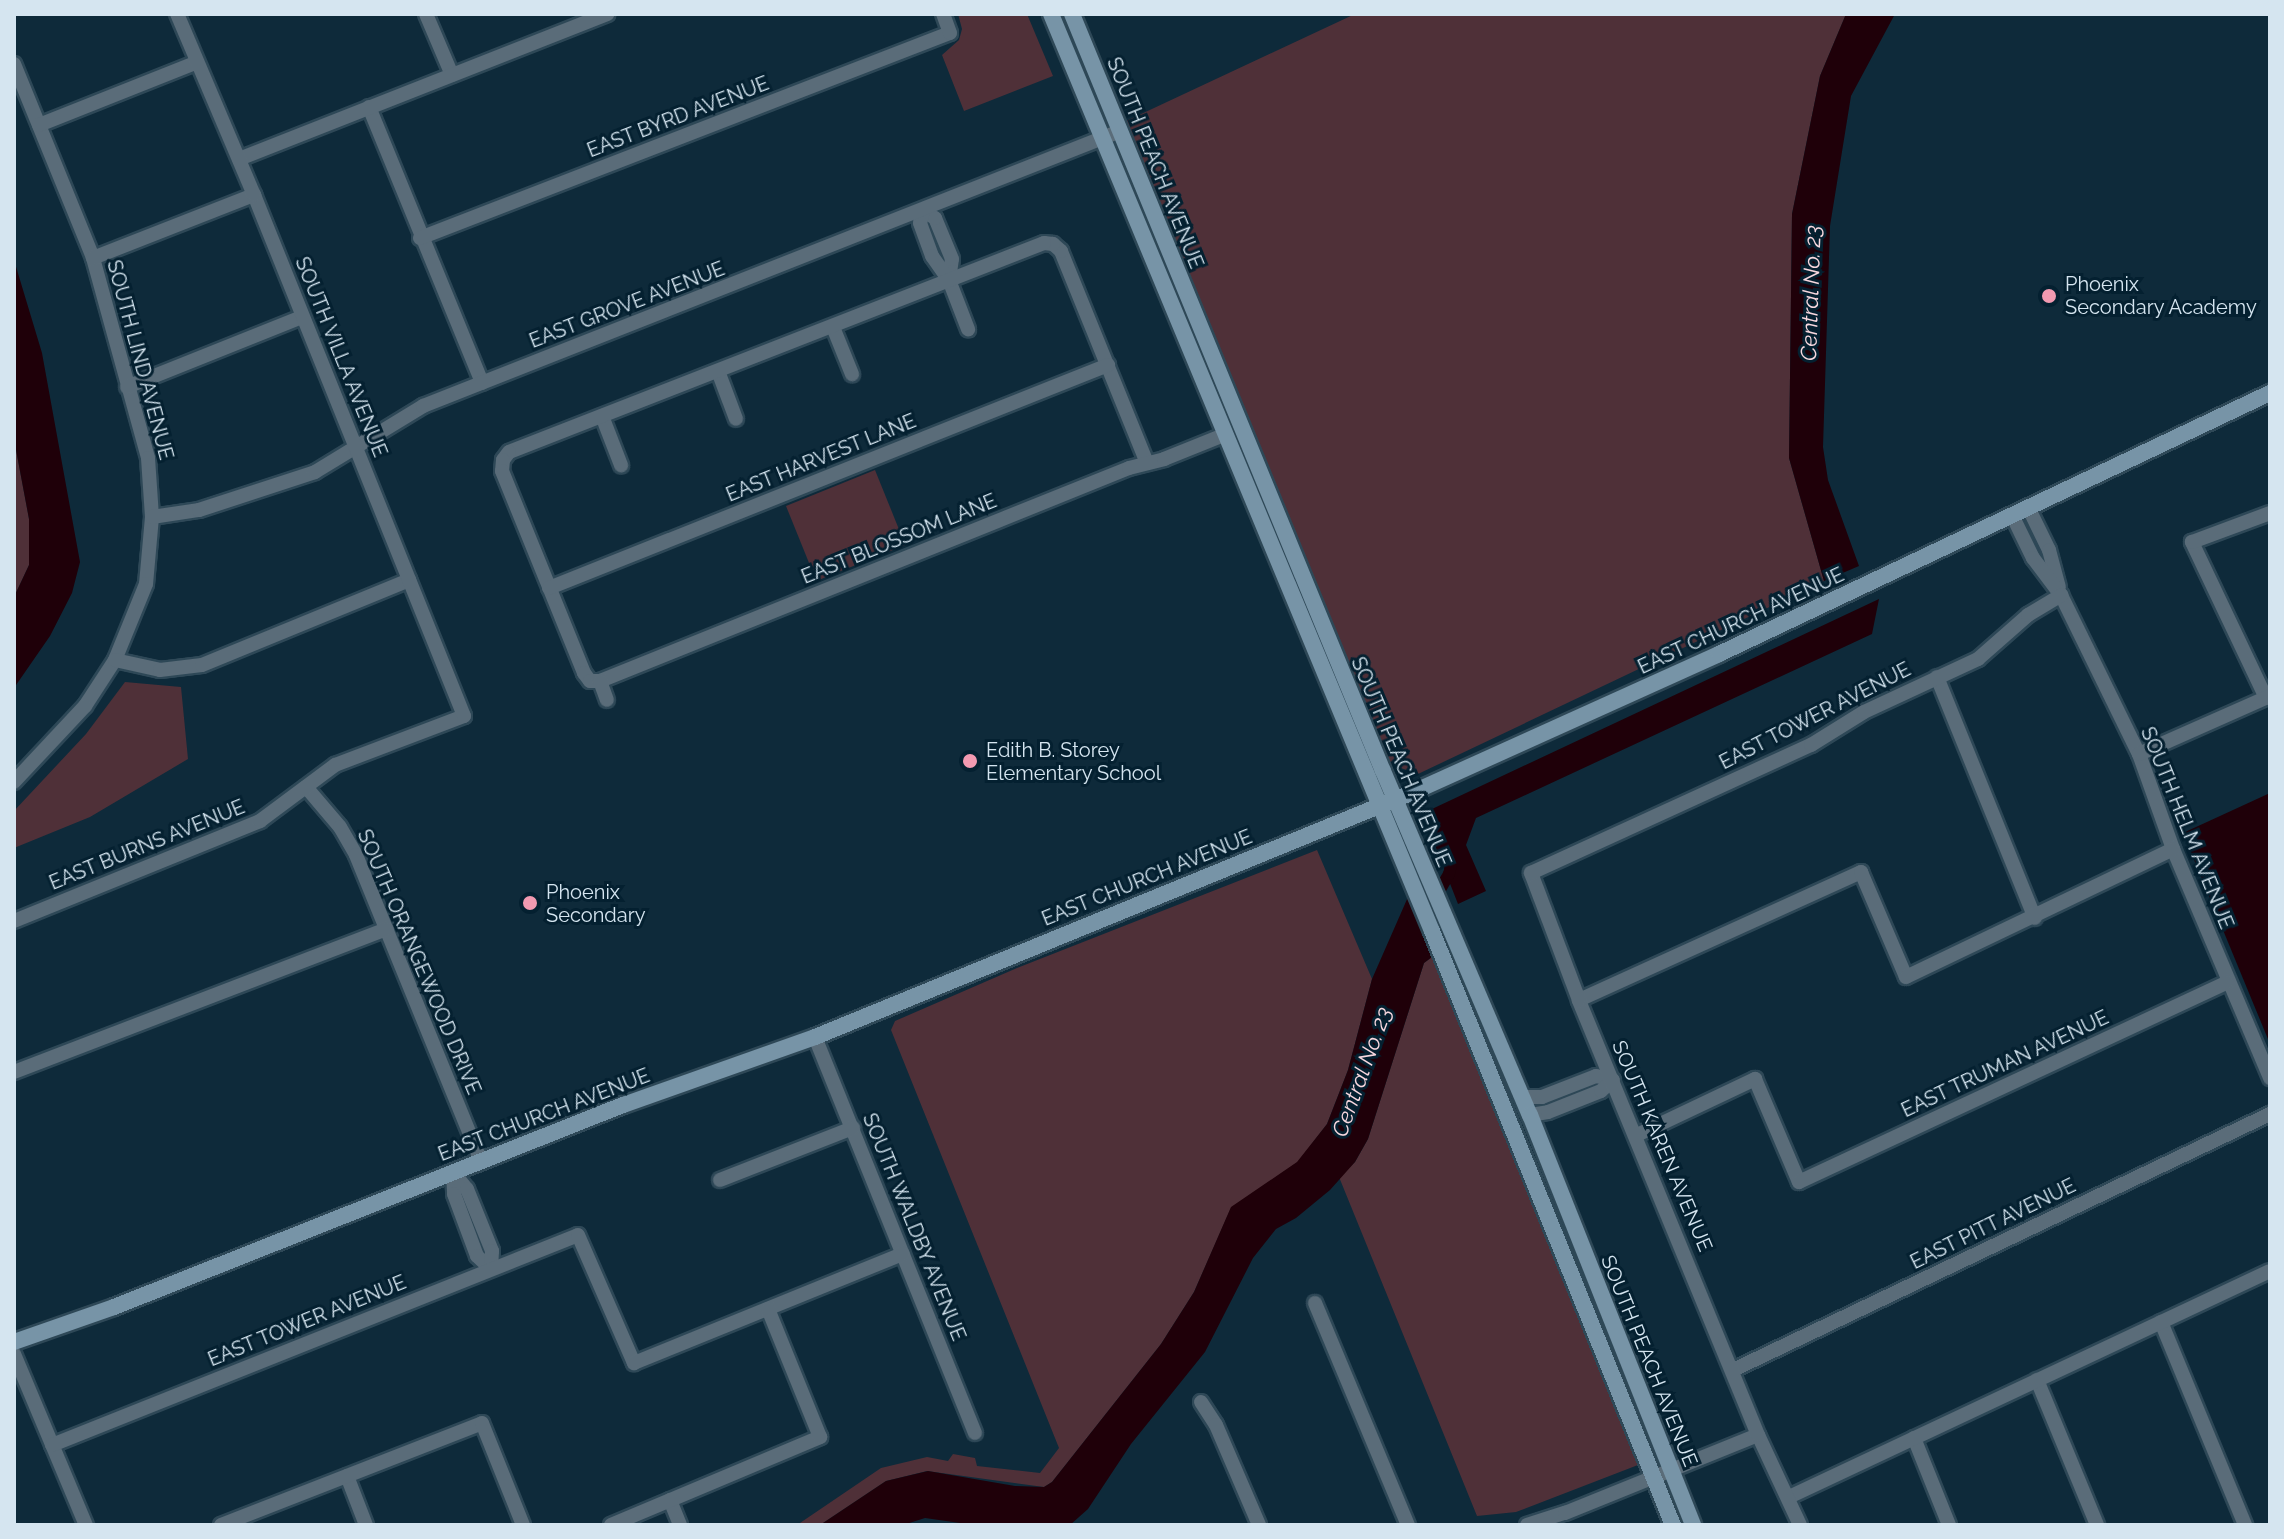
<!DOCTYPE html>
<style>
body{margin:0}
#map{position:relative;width:2284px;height:1539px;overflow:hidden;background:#0e2a3a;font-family:Raleway,sans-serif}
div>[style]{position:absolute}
.green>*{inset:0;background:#4f3038;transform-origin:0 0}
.water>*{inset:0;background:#1f0009}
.canal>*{height:12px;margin:-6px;padding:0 6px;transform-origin:6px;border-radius:6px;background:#1f0009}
.roads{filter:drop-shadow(2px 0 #2e4857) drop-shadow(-2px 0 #2e4857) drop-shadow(0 2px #2e4857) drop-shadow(0 -2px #2e4857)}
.street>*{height:14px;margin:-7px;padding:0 7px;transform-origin:7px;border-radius:7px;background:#5a6c79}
.secondary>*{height:16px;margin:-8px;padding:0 8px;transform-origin:8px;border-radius:8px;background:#7794a7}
.dots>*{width:22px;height:22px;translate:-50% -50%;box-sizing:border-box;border:4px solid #042030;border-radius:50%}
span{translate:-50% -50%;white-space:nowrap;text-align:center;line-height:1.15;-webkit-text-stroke:6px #042030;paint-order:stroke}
.street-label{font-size:20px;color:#d5e5f0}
.poi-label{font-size:20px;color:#d5e5f0}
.left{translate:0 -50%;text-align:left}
.water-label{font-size:22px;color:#f9d8df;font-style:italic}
.frame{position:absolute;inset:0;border:16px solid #d5e5f0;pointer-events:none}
</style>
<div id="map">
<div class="green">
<i style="clip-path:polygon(958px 14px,1027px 14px,1053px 76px,964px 111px,942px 55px,959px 40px,962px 29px)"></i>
<i style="clip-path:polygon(1355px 14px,1846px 14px,1820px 76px,1792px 214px,1789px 458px,1824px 581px,1418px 774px,1389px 764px,1122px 123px)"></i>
<i style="clip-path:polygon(14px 439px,29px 519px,29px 565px,14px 597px)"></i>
<i style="left:875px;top:470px;width:81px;height:96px;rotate:68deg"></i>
<i style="clip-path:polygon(125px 682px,181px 687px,188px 759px,90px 817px,14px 848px,14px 811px,86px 734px)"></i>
<i style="clip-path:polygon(1317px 850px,1372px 979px,1348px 1070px,1327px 1124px,1298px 1162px,1231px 1208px,1194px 1292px,1161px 1344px,1052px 1482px,1044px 1487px,927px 1471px,886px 1481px,820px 1525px,797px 1525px,881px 1468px,927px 1457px,948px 1461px,953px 1454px,975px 1458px,977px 1466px,1040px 1473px,1059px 1448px,891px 1030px,895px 1021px,1017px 968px)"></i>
<i style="clip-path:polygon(1432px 957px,1638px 1465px,1516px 1512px,1477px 1516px,1339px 1177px,1355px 1162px,1368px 1139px,1424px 963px)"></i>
</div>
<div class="water">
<i style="clip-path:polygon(1846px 14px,1895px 14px,1851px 96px,1830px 226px,1823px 447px,1828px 480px,1859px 566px,1824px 581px,1789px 458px,1792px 214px,1820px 76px)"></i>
<i style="clip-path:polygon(14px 260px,42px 353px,80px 562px,72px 593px,50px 636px,14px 688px,14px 597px,29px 565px,29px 519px,14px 439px)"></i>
<i style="clip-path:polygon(1879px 599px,1872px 634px,1476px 818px,1466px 845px,1486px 891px,1458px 904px,1426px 822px,1432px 809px)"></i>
<i style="clip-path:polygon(2270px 793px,2270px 1044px,2183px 833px)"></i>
<i style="clip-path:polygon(1408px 897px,1432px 957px,1424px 963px,1368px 1139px,1355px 1162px,1330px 1190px,1296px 1218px,1276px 1229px,1253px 1258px,1205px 1352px,1131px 1444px,1088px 1509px,1070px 1525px,974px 1525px,925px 1518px,903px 1525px,820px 1525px,886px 1481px,928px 1471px,1015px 1486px,1044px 1487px,1052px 1482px,1161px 1344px,1194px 1292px,1231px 1207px,1297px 1162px,1327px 1124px,1348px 1070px,1372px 979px)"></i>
</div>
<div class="canal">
<i style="left:1423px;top:919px;width:52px;rotate:-60deg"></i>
<i style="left:1449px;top:874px;width:9px;rotate:-77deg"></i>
</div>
<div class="roads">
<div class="street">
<i style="left:426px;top:14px;width:66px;rotate:66.9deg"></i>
<i style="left:14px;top:64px;width:209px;rotate:67.8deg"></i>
<i style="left:93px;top:258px;width:207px;rotate:74.6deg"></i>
<i style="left:148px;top:458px;width:59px;rotate:86.1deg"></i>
<i style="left:152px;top:517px;width:67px;rotate:95.1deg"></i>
<i style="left:146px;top:584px;width:82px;rotate:112.2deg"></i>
<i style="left:115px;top:660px;width:55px;rotate:123.1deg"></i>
<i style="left:85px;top:706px;width:104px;rotate:133.1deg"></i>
<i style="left:369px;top:107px;width:298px;rotate:67.7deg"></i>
<i style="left:39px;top:125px;width:170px;rotate:-21.7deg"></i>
<i style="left:239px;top:159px;width:396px;rotate:-21.5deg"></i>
<i style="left:420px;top:238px;width:568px;rotate:-21.15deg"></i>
<i style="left:950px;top:33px;width:20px;rotate:-110deg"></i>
<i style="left:93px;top:258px;width:173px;rotate:-21.4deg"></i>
<i style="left:949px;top:280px;width:21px;rotate:-82deg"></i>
<i style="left:952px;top:259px;width:44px;rotate:-112.5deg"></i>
<i style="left:935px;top:218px;width:14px;rotate:-150deg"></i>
<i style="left:923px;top:211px;width:12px;rotate:104deg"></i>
<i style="left:920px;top:223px;width:35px;rotate:70deg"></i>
<i style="left:932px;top:256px;width:29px;rotate:55deg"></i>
<i style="left:949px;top:280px;width:53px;rotate:68.8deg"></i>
<i style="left:833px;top:327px;width:51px;rotate:68deg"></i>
<i style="left:718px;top:371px;width:51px;rotate:69.4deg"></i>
<i style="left:127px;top:387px;width:188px;rotate:-21.8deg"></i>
<i style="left:602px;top:416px;width:53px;rotate:68.8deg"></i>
<i style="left:1147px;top:463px;width:229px;rotate:-112.1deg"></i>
<i style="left:1061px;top:251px;width:11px;rotate:-139deg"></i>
<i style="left:1053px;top:244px;width:9px;rotate:-174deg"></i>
<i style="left:1044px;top:243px;width:574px;rotate:158.66deg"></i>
<i style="left:509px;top:452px;width:10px;rotate:127deg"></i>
<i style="left:503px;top:460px;width:11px;rotate:95deg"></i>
<i style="left:502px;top:471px;width:218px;rotate:67.9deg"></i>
<i style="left:584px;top:673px;width:10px;rotate:53deg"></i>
<i style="left:590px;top:681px;width:10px"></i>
<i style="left:600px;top:681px;width:570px;rotate:-21.93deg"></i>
<i style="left:1129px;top:468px;width:36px;rotate:-14deg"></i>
<i style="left:1164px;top:459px;width:65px;rotate:-21.8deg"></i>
<i style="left:2028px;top:507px;width:48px;rotate:64deg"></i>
<i style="left:2049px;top:550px;width:38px;rotate:75deg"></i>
<i style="left:2012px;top:515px;width:48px;rotate:64deg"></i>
<i style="left:2033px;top:558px;width:46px;rotate:52.9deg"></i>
<i style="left:2061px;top:595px;width:177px;rotate:63.9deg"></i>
<i style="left:2139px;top:754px;width:101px;rotate:70.3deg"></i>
<i style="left:2173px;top:849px;width:249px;rotate:67deg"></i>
<i style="left:152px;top:517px;width:48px;rotate:-8.5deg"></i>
<i style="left:199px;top:510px;width:122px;rotate:-18.1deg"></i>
<i style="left:315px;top:472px;width:127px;rotate:-31.4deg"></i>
<i style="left:423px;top:406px;width:749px;rotate:-21.53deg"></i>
<i style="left:549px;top:588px;width:602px;rotate:-21.75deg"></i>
<i style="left:115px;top:660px;width:46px;rotate:12.5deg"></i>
<i style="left:160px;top:670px;width:42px;rotate:-6.8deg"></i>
<i style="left:202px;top:665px;width:224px;rotate:-22.3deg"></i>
<i style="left:1937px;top:677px;width:260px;rotate:67.9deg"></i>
<i style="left:600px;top:681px;width:20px;rotate:70deg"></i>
<i style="left:2266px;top:698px;width:173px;rotate:-115.4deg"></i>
<i style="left:2192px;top:542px;width:83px;rotate:-20.4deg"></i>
<i style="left:2139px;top:754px;width:143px;rotate:-23.9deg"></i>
<i style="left:306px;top:787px;width:52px;rotate:49.6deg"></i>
<i style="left:340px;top:827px;width:32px;rotate:60deg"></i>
<i style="left:356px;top:855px;width:331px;rotate:67.8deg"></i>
<i style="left:14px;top:921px;width:266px;rotate:-22.1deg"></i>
<i style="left:260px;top:821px;width:94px;rotate:-36.7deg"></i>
<i style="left:335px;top:765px;width:138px;rotate:-20.8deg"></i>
<i style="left:464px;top:716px;width:562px;rotate:-111.95deg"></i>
<i style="left:254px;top:195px;width:197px;rotate:-113deg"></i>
<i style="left:1579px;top:1000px;width:310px;rotate:-24.4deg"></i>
<i style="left:1861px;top:872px;width:114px;rotate:66.8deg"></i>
<i style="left:1906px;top:977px;width:296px;rotate:-25.6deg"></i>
<i style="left:815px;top:1037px;width:427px;rotate:68deg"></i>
<i style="left:14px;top:1072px;width:399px;rotate:-21deg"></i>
<i style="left:1522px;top:1097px;width:20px"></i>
<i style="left:1542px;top:1097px;width:58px;rotate:-21.3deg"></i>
<i style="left:1596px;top:1076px;width:17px;rotate:13deg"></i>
<i style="left:1530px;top:1115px;width:18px;rotate:-9deg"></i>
<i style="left:1548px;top:1112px;width:57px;rotate:-21.6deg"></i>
<i style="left:1601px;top:1091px;width:16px;rotate:-43deg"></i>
<i style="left:1637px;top:1135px;width:131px;rotate:-25.4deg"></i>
<i style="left:1755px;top:1079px;width:112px;rotate:66.9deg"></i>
<i style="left:1799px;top:1182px;width:472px;rotate:-25deg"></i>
<i style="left:453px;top:1172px;width:22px;rotate:87deg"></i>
<i style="left:454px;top:1194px;width:66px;rotate:69.6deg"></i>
<i style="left:477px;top:1256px;width:19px;rotate:43deg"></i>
<i style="left:453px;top:1172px;width:22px;rotate:51deg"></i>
<i style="left:467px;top:1189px;width:67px;rotate:68deg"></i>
<i style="left:492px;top:1251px;width:18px;rotate:93deg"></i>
<i style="left:720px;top:1180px;width:143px;rotate:-21.4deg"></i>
<i style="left:1315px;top:1303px;width:241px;rotate:67.3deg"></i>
<i style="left:2161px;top:1322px;width:220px;rotate:67.5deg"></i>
<i style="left:14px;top:1354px;width:186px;rotate:67.2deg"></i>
<i style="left:1733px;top:1370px;width:595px;rotate:-25.49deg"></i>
<i style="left:2037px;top:1380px;width:157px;rotate:67.5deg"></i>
<i style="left:1201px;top:1402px;width:27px;rotate:57deg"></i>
<i style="left:1216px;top:1425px;width:109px;rotate:66.7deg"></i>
<i style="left:1914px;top:1438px;width:94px;rotate:68.1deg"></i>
<i style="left:52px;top:1445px;width:566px;rotate:-21.76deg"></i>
<i style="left:578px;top:1235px;width:140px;rotate:66.4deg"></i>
<i style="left:634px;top:1363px;width:290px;rotate:-22.1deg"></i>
<i style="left:347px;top:1476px;width:53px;rotate:68.8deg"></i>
<i style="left:1789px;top:1497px;width:531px;rotate:-25.17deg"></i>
<i style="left:670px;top:1500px;width:27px;rotate:68deg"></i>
<i style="left:221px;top:1525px;width:280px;rotate:-21.3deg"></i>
<i style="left:482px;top:1423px;width:110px;rotate:68.1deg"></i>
<i style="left:611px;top:1525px;width:227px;rotate:-22.8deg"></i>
<i style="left:820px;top:1437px;width:138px;rotate:-112.1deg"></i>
<i style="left:1527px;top:1525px;width:40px;rotate:-18deg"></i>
<i style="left:1565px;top:1513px;width:208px;rotate:-22deg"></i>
<i style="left:1800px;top:1525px;width:99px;rotate:-115deg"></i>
<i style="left:1758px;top:1435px;width:470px;rotate:-112.4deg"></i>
<i style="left:1579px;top:1000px;width:136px;rotate:-110.7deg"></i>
<i style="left:1531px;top:873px;width:308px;rotate:-24.6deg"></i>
<i style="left:1811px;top:745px;width:62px;rotate:-31.9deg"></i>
<i style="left:1864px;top:712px;width:126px;rotate:-24.9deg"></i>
<i style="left:1978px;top:659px;width:67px;rotate:-41.3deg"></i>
<i style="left:2028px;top:615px;width:39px;rotate:-31deg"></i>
</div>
<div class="secondary">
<i style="left:1051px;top:14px;width:993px;rotate:67.44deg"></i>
<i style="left:1432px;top:931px;width:641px;rotate:67.92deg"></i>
<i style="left:1072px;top:14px;width:818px;rotate:67.67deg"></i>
<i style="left:1383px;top:771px;width:374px;rotate:66.9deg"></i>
<i style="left:1530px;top:1115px;width:441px;rotate:68.3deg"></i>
<i style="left:14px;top:1342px;width:106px;rotate:-19.3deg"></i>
<i style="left:114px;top:1307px;width:548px;rotate:-21.65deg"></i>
<i style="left:623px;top:1105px;width:204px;rotate:-19.5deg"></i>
<i style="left:815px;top:1037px;width:652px;rotate:-22.27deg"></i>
<i style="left:1418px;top:790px;width:330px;rotate:-24.3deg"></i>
<i style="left:1719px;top:654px;width:610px;rotate:-25.35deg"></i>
</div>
</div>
<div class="dots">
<i style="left:2049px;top:296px;background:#f19ab1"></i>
<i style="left:970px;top:761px;background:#f19ab1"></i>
<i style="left:530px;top:903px;background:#f19ab1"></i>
</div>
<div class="street-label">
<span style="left:678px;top:117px;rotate:-21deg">EAST BYRD AVENUE</span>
<span style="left:1155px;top:163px;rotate:68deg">SOUTH PEACH AVENUE</span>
<span style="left:627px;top:305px;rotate:-21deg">EAST GROVE AVENUE</span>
<span style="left:341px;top:357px;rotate:68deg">SOUTH VILLA AVENUE</span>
<span style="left:140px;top:360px;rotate:75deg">SOUTH LIND AVENUE</span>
<span style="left:821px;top:458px;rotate:-22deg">EAST HARVEST LANE</span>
<span style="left:899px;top:539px;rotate:-22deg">EAST BLOSSOM LANE</span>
<span style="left:1741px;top:621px;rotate:-25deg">EAST CHURCH AVENUE</span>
<span style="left:1815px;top:716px;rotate:-27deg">EAST TOWER AVENUE</span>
<span style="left:1401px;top:762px;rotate:67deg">SOUTH PEACH AVENUE</span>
<span style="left:2187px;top:828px;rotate:68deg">SOUTH HELM AVENUE</span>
<span style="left:147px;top:845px;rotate:-22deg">EAST BURNS AVENUE</span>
<span style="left:1147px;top:878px;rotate:-22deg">EAST CHURCH AVENUE</span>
<span style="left:419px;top:962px;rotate:67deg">SOUTH ORANGEWOOD DRIVE</span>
<span style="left:2005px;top:1064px;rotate:-25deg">EAST TRUMAN AVENUE</span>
<span style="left:544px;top:1115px;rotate:-21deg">EAST CHURCH AVENUE</span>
<span style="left:1662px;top:1146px;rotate:67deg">SOUTH KAREN AVENUE</span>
<span style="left:1993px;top:1224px;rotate:-26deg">EAST PITT AVENUE</span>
<span style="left:914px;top:1227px;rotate:68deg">SOUTH WALDBY AVENUE</span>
<span style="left:307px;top:1321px;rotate:-22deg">EAST TOWER AVENUE</span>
<span style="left:1649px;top:1361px;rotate:68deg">SOUTH PEACH AVENUE</span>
</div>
<div class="poi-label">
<span class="left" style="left:2065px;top:296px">Phoenix<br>Secondary Academy</span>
<span class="left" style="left:986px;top:762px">Edith B. Storey<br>Elementary School</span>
<span class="left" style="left:546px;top:904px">Phoenix<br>Secondary</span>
</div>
<div class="water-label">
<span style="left:1811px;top:293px;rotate:-88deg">Central No. 23</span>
<span style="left:1362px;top:1072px;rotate:-70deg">Central No. 23</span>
</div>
<div class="frame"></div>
</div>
